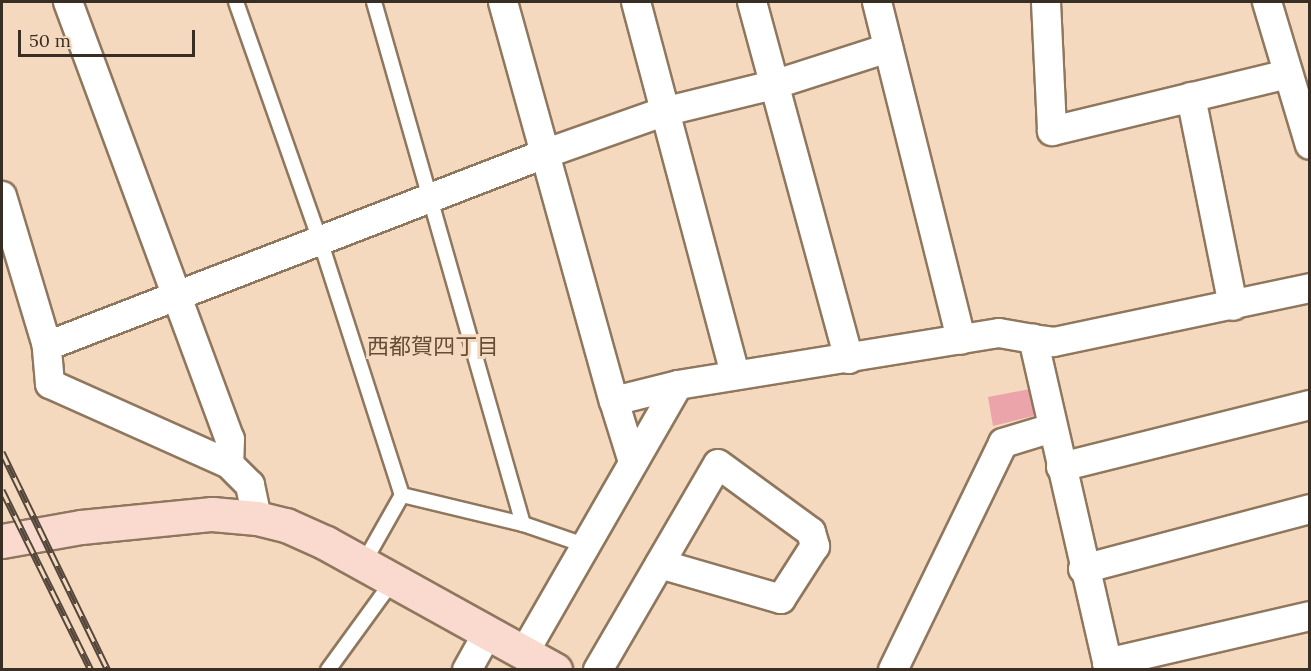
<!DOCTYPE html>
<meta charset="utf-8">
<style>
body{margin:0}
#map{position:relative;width:1311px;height:671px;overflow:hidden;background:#f5d9bf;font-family:Lora,"Noto Sans JP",serif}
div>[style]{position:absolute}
.green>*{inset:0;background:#eca4ab}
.roads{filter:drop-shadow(2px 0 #8f775e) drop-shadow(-2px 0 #8f775e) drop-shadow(0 2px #8f775e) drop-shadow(0 -2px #8f775e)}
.lane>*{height:14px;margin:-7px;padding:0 7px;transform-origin:7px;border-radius:7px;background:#fff}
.street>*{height:28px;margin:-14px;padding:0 14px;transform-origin:14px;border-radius:14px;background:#fff}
.secondary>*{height:33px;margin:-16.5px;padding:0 16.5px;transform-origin:16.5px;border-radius:16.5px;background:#fadacf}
.rail>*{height:7px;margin-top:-3.5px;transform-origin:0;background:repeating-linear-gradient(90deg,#f5d9bf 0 14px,#54463a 0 28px);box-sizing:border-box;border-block:2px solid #54463a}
span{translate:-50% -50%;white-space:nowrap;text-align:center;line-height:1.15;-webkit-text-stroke:6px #f5d9bf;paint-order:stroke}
.neighbourhood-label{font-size:22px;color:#644d36}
.frame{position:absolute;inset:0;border:3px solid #392e24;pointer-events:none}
.scale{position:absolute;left:18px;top:30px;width:177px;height:27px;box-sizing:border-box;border:3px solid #392e24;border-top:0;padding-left:8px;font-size:18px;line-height:21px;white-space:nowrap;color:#392e24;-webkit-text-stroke:4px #f5d9bf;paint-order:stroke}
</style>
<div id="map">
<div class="green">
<i style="clip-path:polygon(1035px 388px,1038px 409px,1033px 416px,993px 426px,988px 397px)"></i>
</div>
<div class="roads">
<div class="lane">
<i style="left:236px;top:2px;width:252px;rotate:70.6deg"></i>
<i style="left:320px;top:240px;width:268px;rotate:72.2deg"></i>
<i style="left:402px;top:495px;width:79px;rotate:119.5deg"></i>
<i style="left:374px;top:2px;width:543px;rotate:74.07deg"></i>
<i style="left:402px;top:495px;width:124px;rotate:13.5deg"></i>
<i style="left:523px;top:524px;width:65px;rotate:19deg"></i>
<i style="left:328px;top:670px;width:109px;rotate:-54deg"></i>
</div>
<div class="street">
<i style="left:68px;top:2px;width:466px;rotate:69.7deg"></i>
<i style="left:230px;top:439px;width:25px;rotate:92deg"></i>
<i style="left:503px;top:2px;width:414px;rotate:74.5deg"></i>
<i style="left:614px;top:401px;width:66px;rotate:-14deg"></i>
<i style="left:678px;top:385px;width:325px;rotate:-9.2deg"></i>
<i style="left:999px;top:333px;width:35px;rotate:10deg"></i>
<i style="left:636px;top:2px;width:386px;rotate:75.1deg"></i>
<i style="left:752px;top:2px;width:370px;rotate:74.8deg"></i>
<i style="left:877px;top:2px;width:348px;rotate:76deg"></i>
<i style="left:1046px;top:2px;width:129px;rotate:87.3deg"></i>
<i style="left:1052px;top:131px;width:243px;rotate:-13.6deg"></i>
<i style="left:1267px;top:2px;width:149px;rotate:73.3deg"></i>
<i style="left:1191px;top:97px;width:213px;rotate:78.6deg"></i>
<i style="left:2px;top:196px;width:157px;rotate:73.3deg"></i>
<i style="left:614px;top:401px;width:64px;rotate:72.7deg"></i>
<i style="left:1061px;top:467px;width:257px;rotate:-14deg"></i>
<i style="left:257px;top:518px;width:34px;rotate:-102deg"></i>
<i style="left:250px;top:485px;width:30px;rotate:-135deg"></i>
<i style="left:229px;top:464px;width:196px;rotate:-155.9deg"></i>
<i style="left:50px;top:384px;width:38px;rotate:-95deg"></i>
<i style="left:47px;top:346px;width:536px;rotate:-21.11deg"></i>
<i style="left:547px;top:153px;width:123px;rotate:-19.5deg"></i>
<i style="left:663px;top:112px;width:113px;rotate:-13.8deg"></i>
<i style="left:773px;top:85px;width:121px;rotate:-17.8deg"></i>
<i style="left:1083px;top:569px;width:235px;rotate:-14.8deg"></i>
<i style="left:524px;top:653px;width:309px;rotate:-60.1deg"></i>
<i style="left:1107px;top:663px;width:208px;rotate:-13deg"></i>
<i style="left:467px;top:670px;width:41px;rotate:-60.9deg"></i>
<i style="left:598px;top:670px;width:238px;rotate:-59.8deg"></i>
<i style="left:718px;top:464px;width:115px;rotate:36.2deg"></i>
<i style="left:811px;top:532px;width:15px;rotate:74deg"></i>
<i style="left:815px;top:546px;width:63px;rotate:122.7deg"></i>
<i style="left:781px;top:599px;width:126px;rotate:-163.9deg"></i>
<i style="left:893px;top:670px;width:252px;rotate:-64.1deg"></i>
<i style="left:1003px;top:443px;width:51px;rotate:-17deg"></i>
<i style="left:1109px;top:670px;width:340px;rotate:-102.9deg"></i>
<i style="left:1033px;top:339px;width:21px;rotate:8deg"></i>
<i style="left:1054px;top:342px;width:262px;rotate:-11.9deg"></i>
</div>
<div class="secondary">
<i style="left:2px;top:541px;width:80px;rotate:-10deg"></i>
<i style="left:81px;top:527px;width:132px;rotate:-5.7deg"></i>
<i style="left:212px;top:514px;width:45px;rotate:5.1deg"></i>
<i style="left:257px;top:518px;width:30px;rotate:14deg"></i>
<i style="left:286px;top:525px;width:44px;rotate:24.2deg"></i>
<i style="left:326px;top:543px;width:262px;rotate:29deg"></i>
</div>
</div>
<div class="rail">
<i style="left:2px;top:452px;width:242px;rotate:64.1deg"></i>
<i style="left:2px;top:490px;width:201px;rotate:63.7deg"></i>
</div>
<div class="neighbourhood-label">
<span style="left:433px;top:347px">西都賀四丁目</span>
</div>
<div class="frame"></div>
<div class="scale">50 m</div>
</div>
